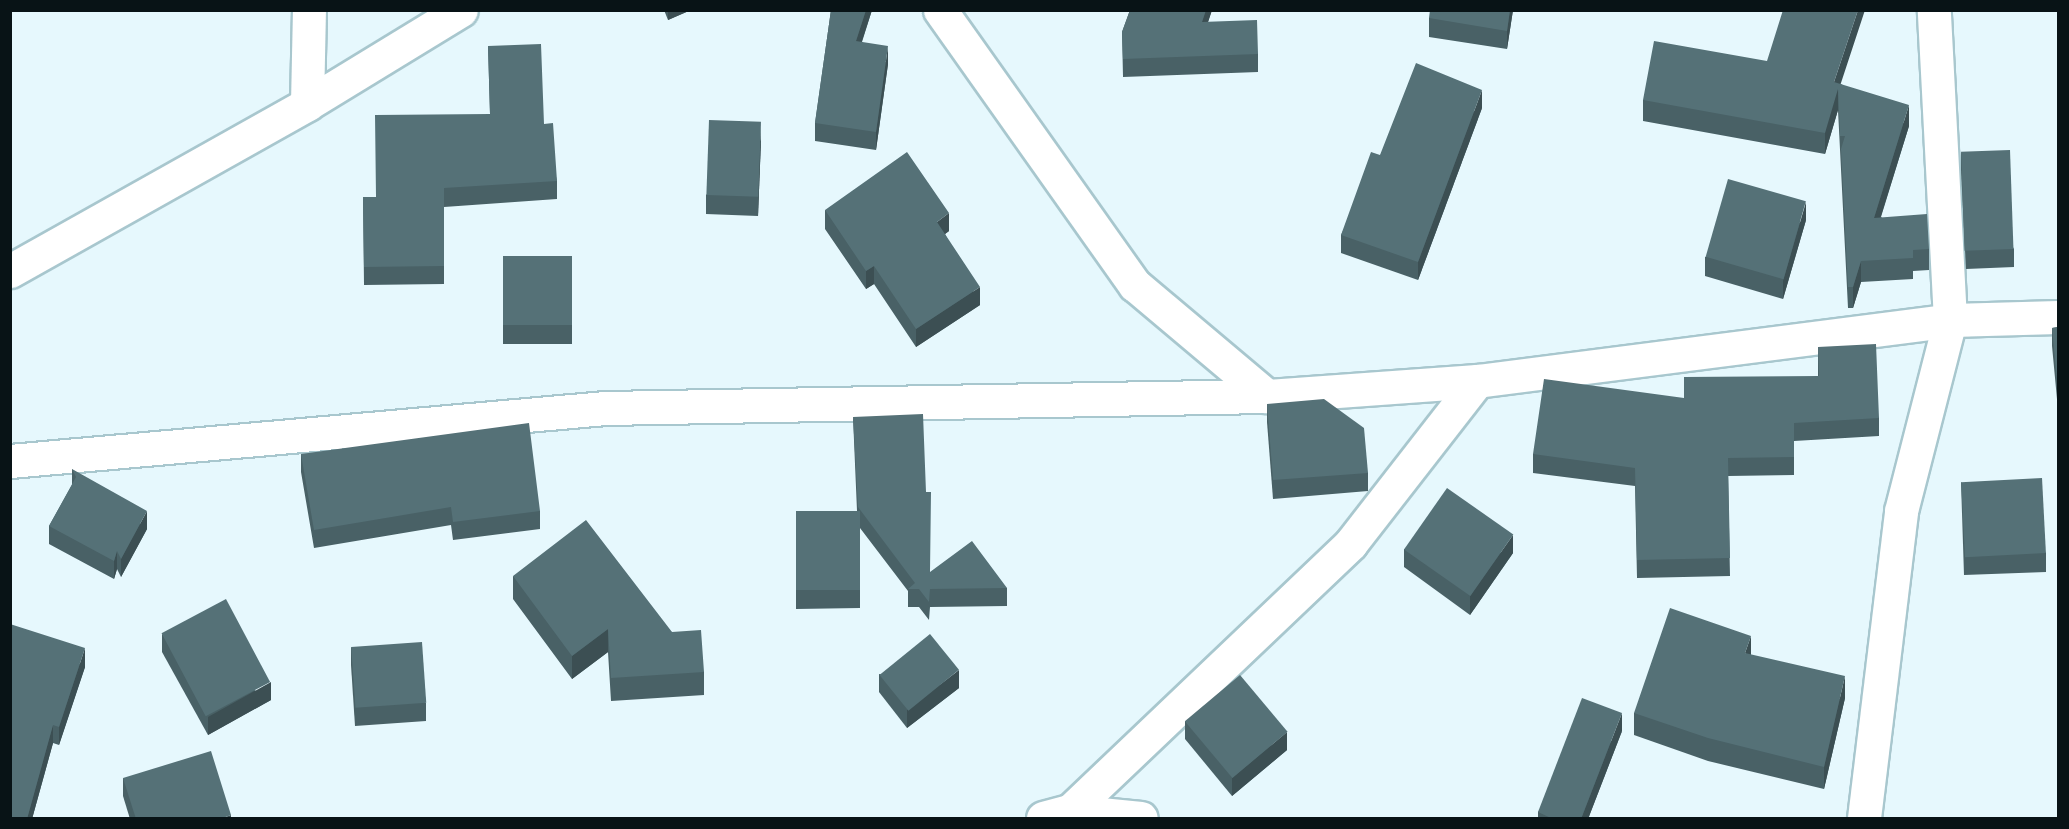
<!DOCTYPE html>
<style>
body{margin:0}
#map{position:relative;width:2069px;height:829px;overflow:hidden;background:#e6f8fd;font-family:"Titillium Web",sans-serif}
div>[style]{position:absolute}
.roads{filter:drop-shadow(2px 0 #a8c7ce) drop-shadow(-2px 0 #a8c7ce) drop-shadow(0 2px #a8c7ce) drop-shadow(0 -2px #a8c7ce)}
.minor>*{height:33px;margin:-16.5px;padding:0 16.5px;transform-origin:16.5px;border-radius:16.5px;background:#fff}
.wall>*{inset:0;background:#496166;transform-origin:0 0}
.shaded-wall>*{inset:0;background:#3c4f53}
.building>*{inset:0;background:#557177;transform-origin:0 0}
span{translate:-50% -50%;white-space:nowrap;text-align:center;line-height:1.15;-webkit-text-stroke:4.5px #fff;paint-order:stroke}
.frame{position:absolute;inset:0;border:12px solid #081316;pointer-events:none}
</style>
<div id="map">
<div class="roads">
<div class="minor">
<i style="left:940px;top:10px;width:337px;rotate:54.7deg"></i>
<i style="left:1135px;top:285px;width:172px;rotate:40.1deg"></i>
<i style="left:1267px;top:396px;width:211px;rotate:-4.1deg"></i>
<i style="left:1477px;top:381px;width:477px;rotate:-7.3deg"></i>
<i style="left:1950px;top:320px;width:108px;rotate:-1.6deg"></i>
<i style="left:307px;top:104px;width:94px;rotate:-88.8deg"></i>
<i style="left:10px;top:271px;width:341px;rotate:-29.3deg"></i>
<i style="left:307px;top:104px;width:180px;rotate:-31.4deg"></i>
<i style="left:10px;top:461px;width:597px;rotate:-5.09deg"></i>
<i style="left:605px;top:408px;width:662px;rotate:-1.04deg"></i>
<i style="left:1070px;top:811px;width:388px;rotate:-43.6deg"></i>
<i style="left:1351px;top:543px;width:205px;rotate:-52.1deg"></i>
<i style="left:1043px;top:818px;width:28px;rotate:-15deg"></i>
<i style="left:1070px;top:811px;width:71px;rotate:5.6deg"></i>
<i style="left:1864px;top:818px;width:309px;rotate:-83.1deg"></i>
<i style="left:1901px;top:511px;width:197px;rotate:-75.6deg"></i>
<i style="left:1950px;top:320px;width:310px;rotate:-93deg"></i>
</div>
</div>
<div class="wall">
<i style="clip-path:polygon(664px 10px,691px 10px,668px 20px)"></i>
<i style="clip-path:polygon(831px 10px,872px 10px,862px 42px,888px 64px,876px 150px,815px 141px,815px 123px)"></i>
<i style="clip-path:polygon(1130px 10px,1212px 10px,1208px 22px,1258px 54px,1258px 72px,1123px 77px,1122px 32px)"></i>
<i style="clip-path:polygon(1513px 10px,1507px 49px,1429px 37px,1429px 18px)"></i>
<i style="clip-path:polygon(488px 46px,544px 124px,557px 181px,557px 199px,444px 207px,444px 284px,364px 285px,363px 197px,376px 197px,490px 114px)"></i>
<i style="clip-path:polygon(1841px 84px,1909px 126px,1881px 217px,1929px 249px,1929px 270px,1913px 271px,1913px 279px,1861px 282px,1853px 308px,1848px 308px,1838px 110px,1825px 154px,1643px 121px,1643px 100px)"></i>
<i style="clip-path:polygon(1482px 108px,1418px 280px,1341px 253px,1341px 235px,1380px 155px)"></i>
<i style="clip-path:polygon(761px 140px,758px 216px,706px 214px,706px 195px)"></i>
<i style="clip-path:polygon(1961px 152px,2014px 249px,2014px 267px,1966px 269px,1961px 170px)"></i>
<i style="clip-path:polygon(825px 210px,949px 231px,945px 234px,980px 305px,916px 347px,874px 284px,866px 289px,825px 229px)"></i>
<i style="clip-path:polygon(1806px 220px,1783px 299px,1705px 276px,1705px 257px)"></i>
<i style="left:503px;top:256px;width:69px;height:88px"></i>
<i style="clip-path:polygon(2058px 327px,2058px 410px,2052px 346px,2052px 328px)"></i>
<i style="clip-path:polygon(1818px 347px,1879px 418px,1879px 436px,1794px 441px,1794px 475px,1728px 476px,1730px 576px,1637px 578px,1635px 486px,1533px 473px,1533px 454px,1684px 398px,1818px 376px)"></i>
<i style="clip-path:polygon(1267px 404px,1368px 473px,1368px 491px,1273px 499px,1267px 422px)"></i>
<i style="clip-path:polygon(853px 417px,930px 572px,1007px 588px,1007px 606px,930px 607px,929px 620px,919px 607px,908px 607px,908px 591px,860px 528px,860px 608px,796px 609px,796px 512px,857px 511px)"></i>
<i style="clip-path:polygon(301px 454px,540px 511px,540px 529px,453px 540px,451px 525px,314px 548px,301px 472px)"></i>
<i style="clip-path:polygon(72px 469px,147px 529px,121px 577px,117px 569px,114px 579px,49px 544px,49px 526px,72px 485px)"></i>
<i style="clip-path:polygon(1961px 482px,2046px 553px,2046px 572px,1964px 575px)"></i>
<i style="clip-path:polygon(1404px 549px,1513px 553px,1470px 615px,1404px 567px)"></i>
<i style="clip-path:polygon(513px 576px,672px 632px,704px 672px,704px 695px,611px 701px,608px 652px,572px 679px,513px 599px)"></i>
<i style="clip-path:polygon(10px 624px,85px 667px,59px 745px,53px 743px,32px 819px,10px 819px)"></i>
<i style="clip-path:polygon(162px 634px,271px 700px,208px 735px,162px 652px)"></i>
<i style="clip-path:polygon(351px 647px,426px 703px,426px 721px,355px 726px,351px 665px)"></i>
<i style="clip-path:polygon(879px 674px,959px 688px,907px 728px,879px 692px)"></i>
<i style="clip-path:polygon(1845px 698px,1824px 789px,1708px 761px,1634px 735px,1634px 713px)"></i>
<i style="clip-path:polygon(1185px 721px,1287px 750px,1232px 796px,1185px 739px)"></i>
<i style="clip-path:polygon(1622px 731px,1588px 819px,1538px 819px,1538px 812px)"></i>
<i style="clip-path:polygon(123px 778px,231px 819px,130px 819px,123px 796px)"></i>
</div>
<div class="shaded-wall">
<i style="clip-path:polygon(668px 10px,691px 10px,668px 20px)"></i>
<i style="clip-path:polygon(866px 10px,872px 10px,856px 59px,856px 41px)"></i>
<i style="clip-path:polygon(1206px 10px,1212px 10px,1202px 40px,1202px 22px)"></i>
<i style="clip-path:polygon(1510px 10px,1513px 10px,1507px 49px,1507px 31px)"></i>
<i style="clip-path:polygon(1858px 10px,1865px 10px,1838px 92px,1838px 110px,1825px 154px,1825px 133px,1834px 82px)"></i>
<i style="clip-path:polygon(888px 46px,888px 64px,876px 150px,876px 132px)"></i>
<i style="clip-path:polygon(1482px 90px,1482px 108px,1418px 280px,1418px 262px)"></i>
<i style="clip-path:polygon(1909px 105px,1909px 126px,1874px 238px,1874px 218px)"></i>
<i style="clip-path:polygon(761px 122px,761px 140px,758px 216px,758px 197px)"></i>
<i style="clip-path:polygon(1806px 202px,1806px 220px,1783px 299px,1783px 281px)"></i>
<i style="clip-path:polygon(949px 213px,949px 231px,937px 240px,937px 222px)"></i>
<i style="clip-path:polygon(1861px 261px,1861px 282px,1853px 308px,1853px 287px)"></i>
<i style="clip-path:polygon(874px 266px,874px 284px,866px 289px,866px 271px)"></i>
<i style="clip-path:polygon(980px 287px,980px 305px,916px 347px,916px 329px)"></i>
<i style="clip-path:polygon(147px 511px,147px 529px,121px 577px,121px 559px)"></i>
<i style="clip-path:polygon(1513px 535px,1513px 553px,1470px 615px,1470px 596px)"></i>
<i style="clip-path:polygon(117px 551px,117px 569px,114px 579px,114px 561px)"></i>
<i style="clip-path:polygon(608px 629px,608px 652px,572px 679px,572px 656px)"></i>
<i style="clip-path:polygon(1751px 636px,1751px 658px,1745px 653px)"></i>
<i style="clip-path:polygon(85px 648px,85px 667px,59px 745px,59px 727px)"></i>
<i style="clip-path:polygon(959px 670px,959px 688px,907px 728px,907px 710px)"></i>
<i style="clip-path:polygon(1845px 676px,1845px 698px,1824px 789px,1824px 767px)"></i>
<i style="clip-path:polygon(271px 682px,271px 700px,208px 735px,208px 717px)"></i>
<i style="clip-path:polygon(1622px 713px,1622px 731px,1588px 819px,1581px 819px)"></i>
<i style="clip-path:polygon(53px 725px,53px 743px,32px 819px,27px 819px)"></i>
<i style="clip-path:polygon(1287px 732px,1287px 750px,1232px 796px,1232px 778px)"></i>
<i style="clip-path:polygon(231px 815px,231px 819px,220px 819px)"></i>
</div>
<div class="building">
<i style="clip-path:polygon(831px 10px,866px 10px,856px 41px,888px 46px,876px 132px,815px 123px)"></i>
<i style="clip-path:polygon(1130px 10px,1206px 10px,1202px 22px,1257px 20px,1258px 54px,1123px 59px,1122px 32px)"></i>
<i style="clip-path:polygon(1430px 10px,1510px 10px,1507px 31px,1429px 18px)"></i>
<i style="clip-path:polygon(1783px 10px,1858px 10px,1834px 82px,1909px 105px,1874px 218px,1927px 214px,1929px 249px,1913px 250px,1913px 258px,1861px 261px,1853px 287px,1848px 287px,1841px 149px,1845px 136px,1840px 136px,1838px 89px,1825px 133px,1643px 100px,1654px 41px,1767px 61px)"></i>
<i style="clip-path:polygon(541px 44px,544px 124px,553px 123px,557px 181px,444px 188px,444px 266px,364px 267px,363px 197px,376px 197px,375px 115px,490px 114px,488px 46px)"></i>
<i style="clip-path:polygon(1416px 63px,1482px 90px,1418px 262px,1341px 235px,1371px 152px,1380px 155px)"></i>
<i style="left:709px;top:120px;width:52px;height:75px;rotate:2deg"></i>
<i style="left:2010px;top:150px;width:99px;height:49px;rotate:88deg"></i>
<i style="clip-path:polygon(907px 152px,949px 213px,937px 222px,980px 287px,916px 329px,874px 266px,866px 271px,825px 210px)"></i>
<i style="left:1728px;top:179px;width:81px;height:81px;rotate:16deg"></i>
<i style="left:503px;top:256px;width:69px;height:69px"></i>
<i style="clip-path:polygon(2058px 327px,2058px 392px,2052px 328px)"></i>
<i style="clip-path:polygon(1876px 344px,1879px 418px,1794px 423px,1794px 457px,1728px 458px,1730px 558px,1637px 560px,1635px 468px,1533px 454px,1544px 379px,1684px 398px,1684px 377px,1819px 376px,1818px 347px)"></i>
<i style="clip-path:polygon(1324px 399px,1364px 428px,1368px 473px,1273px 480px,1267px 404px)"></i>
<i style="clip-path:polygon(923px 414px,926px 492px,931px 492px,930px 572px,972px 541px,1007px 588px,930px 589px,929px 602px,919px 589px,908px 589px,915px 583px,858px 507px,853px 417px)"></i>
<i style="clip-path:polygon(529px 423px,540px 511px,453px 522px,451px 507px,314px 530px,301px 454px)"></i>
<i style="clip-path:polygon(72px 469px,147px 511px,121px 559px,117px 551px,114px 561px,49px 526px,76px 477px)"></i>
<i style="left:2042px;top:478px;width:75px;height:81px;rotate:87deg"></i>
<i style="left:1447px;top:488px;width:81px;height:75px;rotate:35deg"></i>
<i style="left:860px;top:511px;width:79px;height:64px;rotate:90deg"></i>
<i style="clip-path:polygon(586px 520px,672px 632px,701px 630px,704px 672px,611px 678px,608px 629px,572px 656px,513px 576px)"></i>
<i style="left:226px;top:599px;width:94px;height:73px;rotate:62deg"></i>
<i style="clip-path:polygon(1670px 608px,1751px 636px,1745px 653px,1845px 676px,1824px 767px,1708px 738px,1634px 713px)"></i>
<i style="clip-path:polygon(10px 624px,85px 648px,59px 727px,53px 725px,27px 819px,10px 819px)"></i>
<i style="left:930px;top:634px;width:46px;height:65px;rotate:51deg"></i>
<i style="left:422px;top:642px;width:61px;height:71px;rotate:86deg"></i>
<i style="left:1240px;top:675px;width:74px;height:72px;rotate:50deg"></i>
<i style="clip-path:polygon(1582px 698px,1622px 713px,1581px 819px,1553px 819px,1538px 812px)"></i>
<i style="clip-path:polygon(211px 751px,231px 815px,220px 819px,136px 819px,123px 778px)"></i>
</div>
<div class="frame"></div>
</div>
